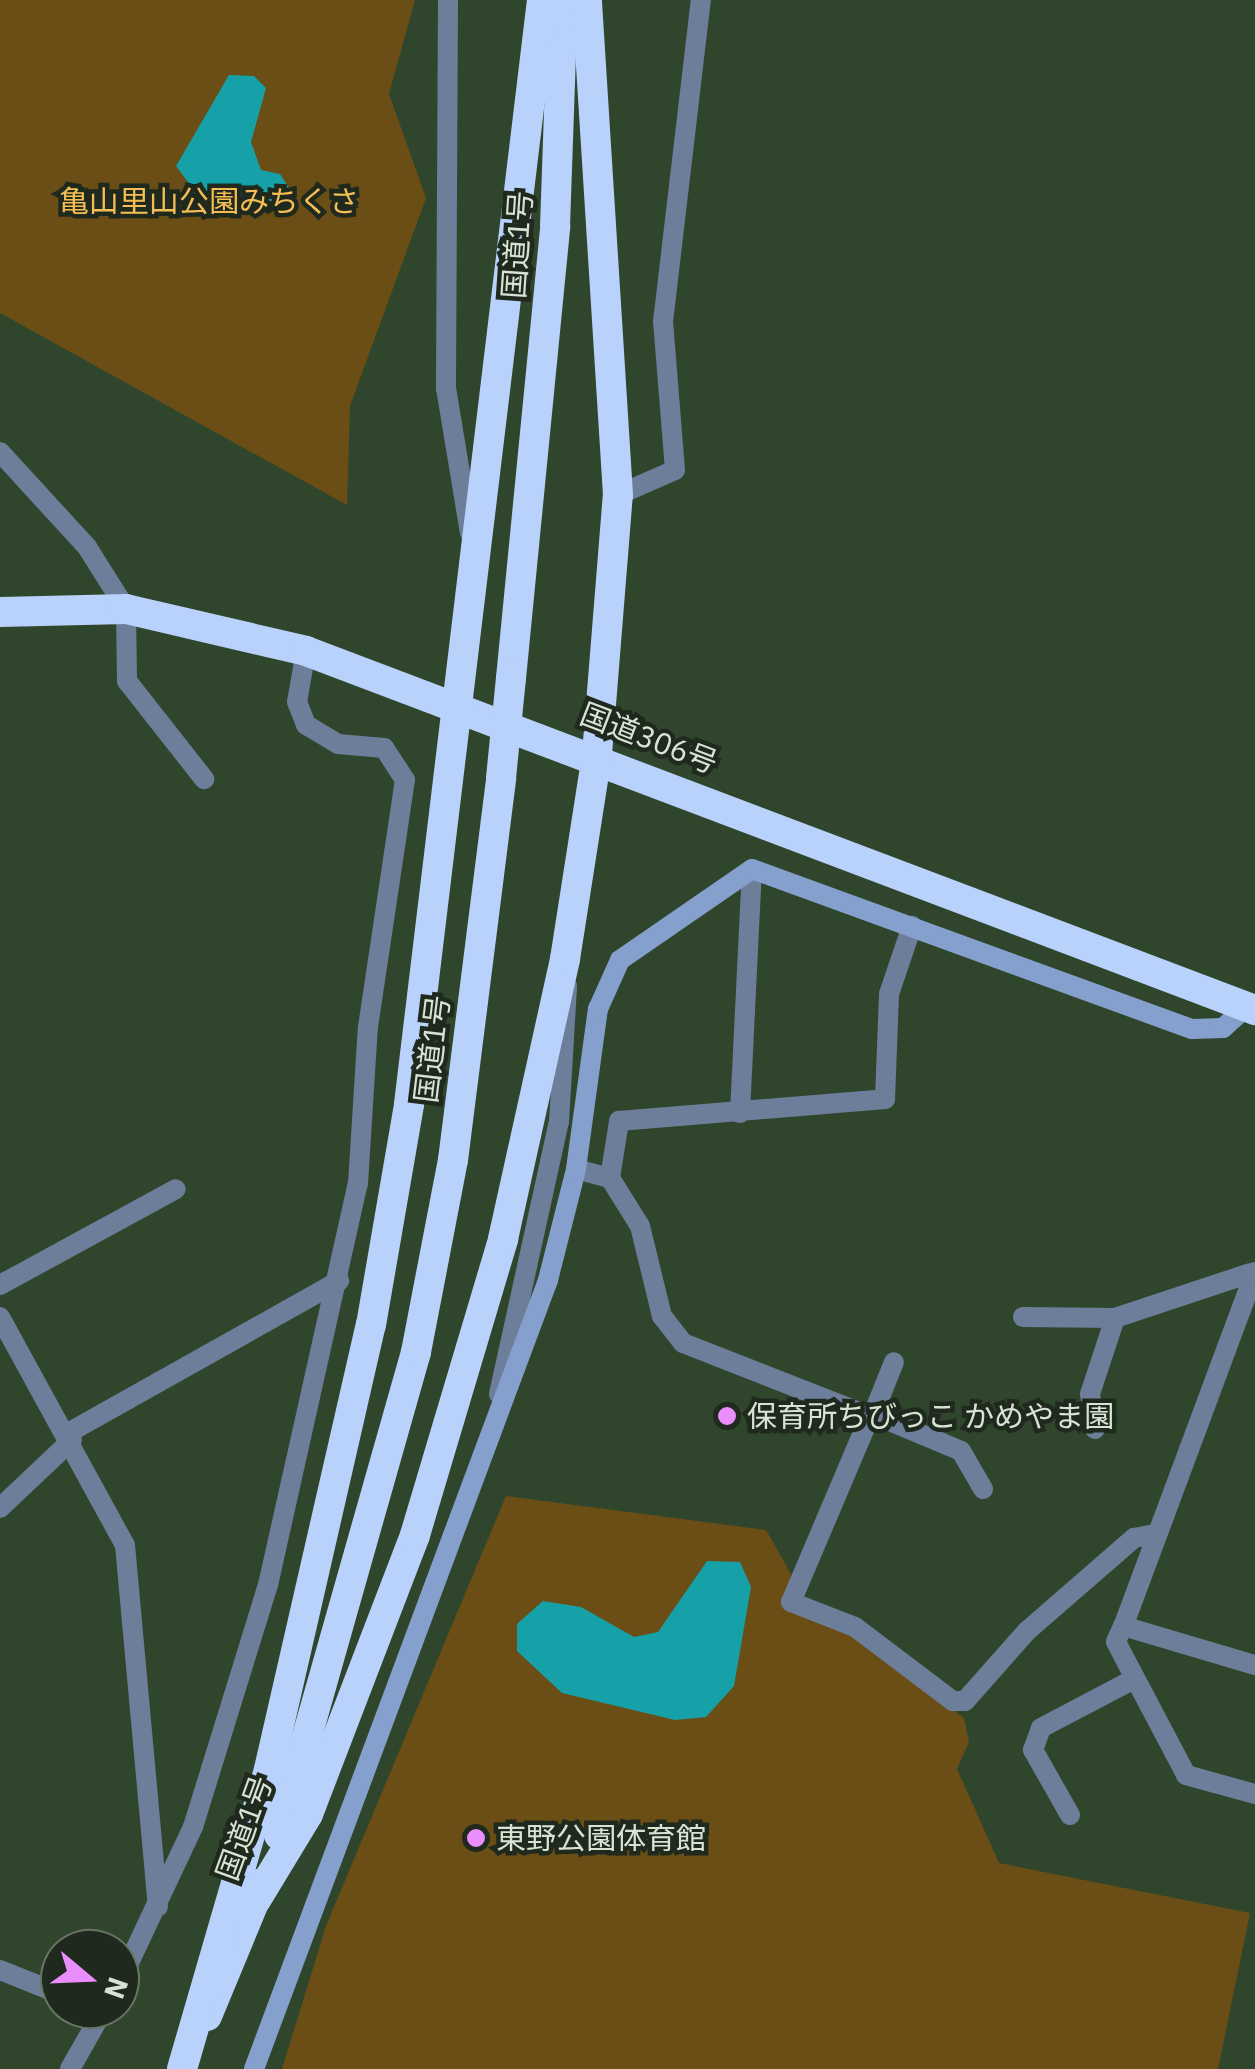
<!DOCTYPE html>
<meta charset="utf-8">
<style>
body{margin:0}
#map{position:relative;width:1255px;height:2069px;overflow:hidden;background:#30462c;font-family:"IBM Plex Sans","Noto Sans JP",sans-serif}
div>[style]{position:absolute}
.green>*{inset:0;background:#6a4e15}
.water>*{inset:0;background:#16a1a8}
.street>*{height:20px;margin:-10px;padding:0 10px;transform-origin:10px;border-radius:10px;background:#6d7e9a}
.secondary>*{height:20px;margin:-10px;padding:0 10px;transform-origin:10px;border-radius:10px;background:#85a0cd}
.highway>*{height:30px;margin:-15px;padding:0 15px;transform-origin:15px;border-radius:15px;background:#b9d2fb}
.highway-bridge>*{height:30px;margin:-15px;padding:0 15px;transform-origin:15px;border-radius:15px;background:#b9d2fb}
.dots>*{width:28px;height:28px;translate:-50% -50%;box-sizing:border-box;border:5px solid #1f291d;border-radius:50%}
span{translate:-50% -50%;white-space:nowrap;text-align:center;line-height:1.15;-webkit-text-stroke:9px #1f291d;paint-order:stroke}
.park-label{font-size:30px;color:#f5be55}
.street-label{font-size:30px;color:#d7e4d4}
.poi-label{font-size:30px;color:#d7e4d4}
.left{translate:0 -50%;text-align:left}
.north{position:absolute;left:40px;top:1929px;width:100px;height:100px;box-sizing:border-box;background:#1f291d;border:2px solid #697466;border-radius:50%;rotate:109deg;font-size:28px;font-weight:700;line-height:40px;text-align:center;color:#d7e4d4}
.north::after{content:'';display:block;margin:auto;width:35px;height:45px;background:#ea8dfd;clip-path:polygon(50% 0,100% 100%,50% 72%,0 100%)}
</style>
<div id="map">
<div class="green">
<i style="clip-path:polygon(0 0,415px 0,389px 94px,426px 198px,350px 406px,347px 505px,0 313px)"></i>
<i style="clip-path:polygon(506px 1496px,766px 1530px,805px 1599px,964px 1718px,969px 1742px,957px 1769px,999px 1863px,1250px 1913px,1218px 2069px,282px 2069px,326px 1926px)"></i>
</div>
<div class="water">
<i style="clip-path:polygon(229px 75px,254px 76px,266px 88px,251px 142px,261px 170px,280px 174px,289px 188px,265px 205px,200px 214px,177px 202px,193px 189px,176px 166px)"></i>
<i style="clip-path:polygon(707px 1561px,740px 1562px,751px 1587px,734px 1686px,706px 1717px,675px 1720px,562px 1693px,517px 1651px,517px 1624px,543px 1601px,581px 1607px,634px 1637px,658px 1632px)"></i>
</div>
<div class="street">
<i style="left:448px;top:0;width:388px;rotate:90.3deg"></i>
<i style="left:446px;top:388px;width:147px;rotate:80.6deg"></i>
<i style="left:0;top:452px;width:129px;rotate:47.5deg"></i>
<i style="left:87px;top:547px;width:73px;rotate:57.8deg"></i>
<i style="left:126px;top:609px;width:72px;rotate:89.2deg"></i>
<i style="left:127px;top:681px;width:125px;rotate:51.8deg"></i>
<i style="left:618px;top:495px;width:62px;rotate:-23.7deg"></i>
<i style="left:675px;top:470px;width:148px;rotate:-94.6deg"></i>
<i style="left:663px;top:322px;width:324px;rotate:-83.3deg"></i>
<i style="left:740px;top:1113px;width:244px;rotate:-87.2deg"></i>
<i style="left:576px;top:1169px;width:35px;rotate:15deg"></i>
<i style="left:610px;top:1178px;width:58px;rotate:-81deg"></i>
<i style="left:619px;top:1121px;width:267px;rotate:-4.7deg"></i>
<i style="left:885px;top:1099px;width:105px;rotate:-87.8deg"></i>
<i style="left:889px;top:994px;width:72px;rotate:-71.3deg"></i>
<i style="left:610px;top:1178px;width:57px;rotate:58deg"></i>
<i style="left:640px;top:1226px;width:93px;rotate:76.3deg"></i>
<i style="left:662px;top:1316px;width:34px;rotate:52deg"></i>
<i style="left:683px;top:1343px;width:203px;rotate:21.4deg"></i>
<i style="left:872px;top:1417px;width:59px;rotate:-68.2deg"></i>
<i style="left:1255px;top:1272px;width:378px;rotate:110.4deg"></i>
<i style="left:1123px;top:1626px;width:138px;rotate:16.5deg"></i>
<i style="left:0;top:1285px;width:200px;rotate:-28.6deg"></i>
<i style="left:0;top:1317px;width:260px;rotate:61.3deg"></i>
<i style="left:125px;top:1545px;width:363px;rotate:84.8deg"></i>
<i style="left:1023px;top:1317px;width:92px;rotate:0.6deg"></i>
<i style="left:499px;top:1394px;width:279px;rotate:-77.6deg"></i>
<i style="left:559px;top:1122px;width:136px;rotate:-86.6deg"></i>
<i style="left:873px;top:1414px;width:95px;rotate:22.8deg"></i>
<i style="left:961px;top:1451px;width:44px;rotate:59.9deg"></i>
<i style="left:870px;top:1416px;width:202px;rotate:113deg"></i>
<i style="left:791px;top:1602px;width:69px;rotate:21.3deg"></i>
<i style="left:855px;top:1627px;width:123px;rotate:37.1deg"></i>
<i style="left:953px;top:1701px;width:12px"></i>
<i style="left:965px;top:1701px;width:94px;rotate:-48.5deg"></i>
<i style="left:1027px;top:1631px;width:142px;rotate:-41deg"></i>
<i style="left:1134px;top:1538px;width:21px;rotate:-11deg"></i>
<i style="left:1095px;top:1429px;width:35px;rotate:-98deg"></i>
<i style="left:1090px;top:1394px;width:80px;rotate:-71.8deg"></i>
<i style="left:1115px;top:1318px;width:142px;rotate:-18.4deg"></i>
<i style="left:68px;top:1433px;width:311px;rotate:-29.3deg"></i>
<i style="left:0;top:1508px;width:99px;rotate:-43.4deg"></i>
<i style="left:1123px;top:1626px;width:17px;rotate:114deg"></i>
<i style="left:1116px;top:1642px;width:150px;rotate:62.2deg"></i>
<i style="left:1186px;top:1775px;width:72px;rotate:15.4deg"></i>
<i style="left:1070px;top:1815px;width:75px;rotate:-119.6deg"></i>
<i style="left:1033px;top:1750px;width:23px;rotate:-70deg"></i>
<i style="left:1041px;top:1728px;width:105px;rotate:-27.8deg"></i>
<i style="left:0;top:1970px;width:65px;rotate:21.8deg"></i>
<i style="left:120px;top:1982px;width:171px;rotate:-64.8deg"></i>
<i style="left:193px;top:1827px;width:253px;rotate:-72.8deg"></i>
<i style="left:268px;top:1585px;width:411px;rotate:-77.4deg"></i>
<i style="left:358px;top:1184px;width:157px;rotate:-86.4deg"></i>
<i style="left:368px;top:1027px;width:250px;rotate:-81.5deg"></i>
<i style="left:405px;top:780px;width:38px;rotate:-123deg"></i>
<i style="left:384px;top:748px;width:46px;rotate:-175deg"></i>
<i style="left:338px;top:744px;width:37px;rotate:-149deg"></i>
<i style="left:306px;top:725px;width:25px;rotate:-111deg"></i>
<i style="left:297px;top:702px;width:52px;rotate:-80deg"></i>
<i style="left:70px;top:2069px;width:69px;rotate:-60.5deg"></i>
</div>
<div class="secondary">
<i style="left:254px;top:2069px;width:842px;rotate:-69.56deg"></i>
<i style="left:548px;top:1280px;width:114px;rotate:-75.8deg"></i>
<i style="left:576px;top:1169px;width:162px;rotate:-82.2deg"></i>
<i style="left:598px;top:1009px;width:54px;rotate:-65.8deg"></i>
<i style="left:620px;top:960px;width:160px;rotate:-34.6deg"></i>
<i style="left:752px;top:869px;width:468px;rotate:20deg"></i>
<i style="left:1192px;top:1029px;width:31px;rotate:-2deg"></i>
<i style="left:1223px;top:1028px;width:31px;rotate:-42deg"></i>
</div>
<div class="highway">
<i style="left:0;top:612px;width:126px;rotate:-1.4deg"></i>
<i style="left:126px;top:609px;width:185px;rotate:13.1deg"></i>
<i style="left:306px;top:651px;width:1015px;rotate:20.72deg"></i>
<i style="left:511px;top:678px;width:454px;rotate:-84.4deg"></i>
<i style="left:555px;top:226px;width:226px;rotate:-88deg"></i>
<i style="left:279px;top:1835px;width:502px;rotate:-74.16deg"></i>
<i style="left:416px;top:1352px;width:196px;rotate:-79.1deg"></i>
<i style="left:453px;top:1160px;width:385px;rotate:-82.8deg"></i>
<i style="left:256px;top:1900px;width:100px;rotate:-58.8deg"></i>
<i style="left:308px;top:1814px;width:299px;rotate:-69deg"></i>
<i style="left:415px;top:1535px;width:309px;rotate:-73.4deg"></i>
<i style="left:503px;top:1239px;width:287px;rotate:-77.5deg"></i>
<i style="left:565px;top:959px;width:207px;rotate:-81.1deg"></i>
<i style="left:597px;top:754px;width:260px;rotate:-85.4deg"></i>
<i style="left:618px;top:495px;width:496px;rotate:-93.6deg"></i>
<i style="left:207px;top:2016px;width:144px;rotate:-67.5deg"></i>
<i style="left:182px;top:2069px;width:312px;rotate:-73.8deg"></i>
<i style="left:269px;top:1769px;width:456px;rotate:-77.1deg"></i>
<i style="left:371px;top:1325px;width:224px;rotate:-80.2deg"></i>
<i style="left:409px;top:1104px;width:1112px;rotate:-83.13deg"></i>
</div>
<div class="highway-bridge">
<i style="left:501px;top:778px;width:100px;rotate:-84.3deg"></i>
</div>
<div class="dots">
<i style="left:727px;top:1416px;background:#ea8dfd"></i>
<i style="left:476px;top:1838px;background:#ea8dfd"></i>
</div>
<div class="park-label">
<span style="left:209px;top:201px">亀山里山公園みちくさ</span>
</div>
<div class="street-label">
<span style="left:517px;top:245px;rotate:-86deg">国道1号</span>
<span style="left:649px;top:738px;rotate:21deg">国道306号</span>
<span style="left:432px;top:1049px;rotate:-83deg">国道1号</span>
<span style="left:244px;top:1828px;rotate:-70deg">国道1号</span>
</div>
<div class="poi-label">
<span class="left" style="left:747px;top:1416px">保育所ちびっこ かめやま園</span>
<span class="left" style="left:496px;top:1838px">東野公園体育館</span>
</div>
<div class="north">N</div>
</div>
